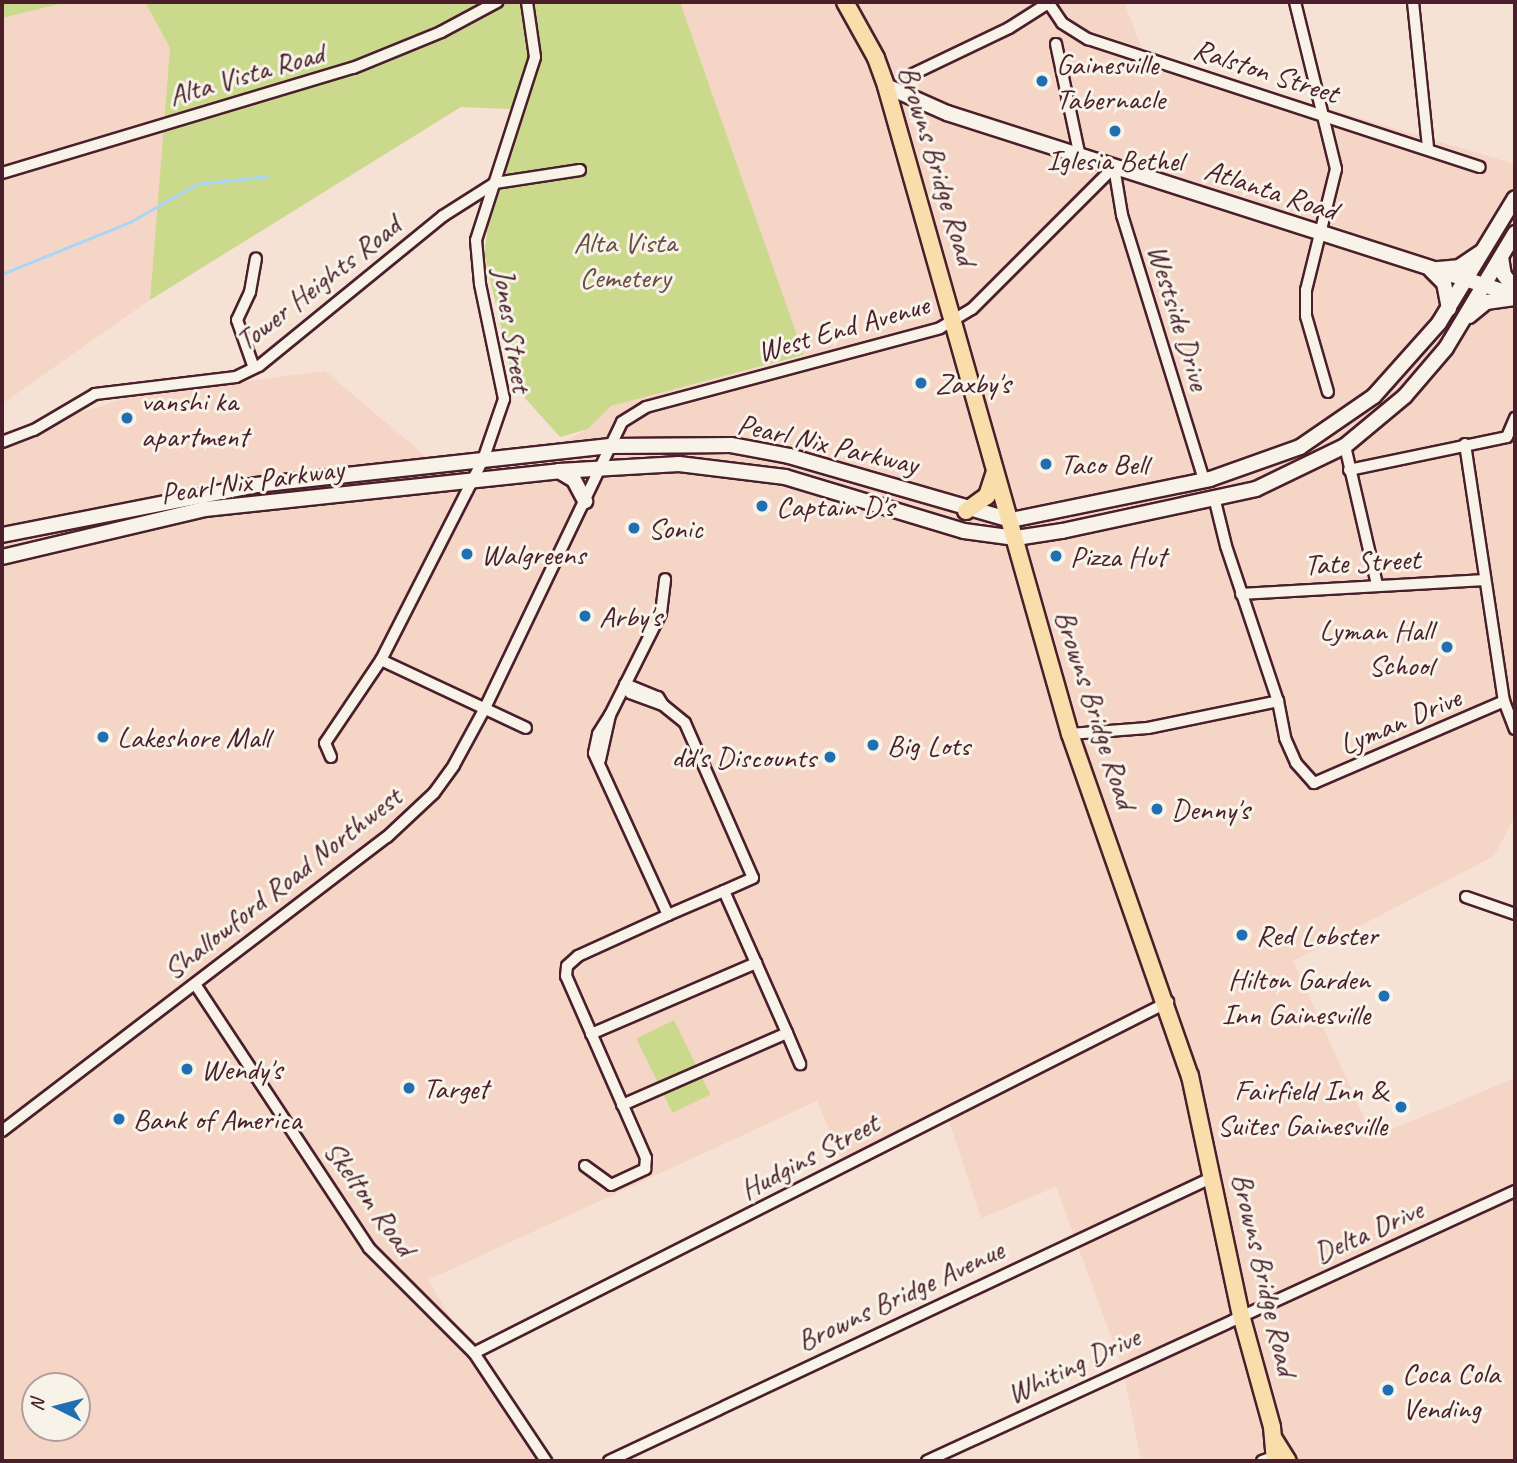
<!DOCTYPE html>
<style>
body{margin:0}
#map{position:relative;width:1517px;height:1463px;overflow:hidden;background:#f6e2d4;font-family:Caveat,sans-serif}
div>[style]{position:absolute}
.built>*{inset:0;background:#f5d6c6}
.green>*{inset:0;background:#cbd98d;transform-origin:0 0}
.stream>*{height:2.5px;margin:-1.25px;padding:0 1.25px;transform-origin:1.25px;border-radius:1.25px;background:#aad6f6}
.roads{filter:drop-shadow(2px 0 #4a1f2b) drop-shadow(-2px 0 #4a1f2b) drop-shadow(0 2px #4a1f2b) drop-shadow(0 -2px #4a1f2b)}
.street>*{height:10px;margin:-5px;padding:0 5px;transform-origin:5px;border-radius:5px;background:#f7f3e8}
.secondary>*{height:14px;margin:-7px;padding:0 7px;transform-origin:7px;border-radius:7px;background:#f7f3e8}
.primary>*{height:16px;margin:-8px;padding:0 8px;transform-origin:8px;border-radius:8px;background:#f9deab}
.dots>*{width:19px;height:19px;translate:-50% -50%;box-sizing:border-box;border:4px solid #f7f3e8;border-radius:50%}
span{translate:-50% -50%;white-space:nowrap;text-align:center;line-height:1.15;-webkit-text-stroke:6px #f7f3e8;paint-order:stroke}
.poi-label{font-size:30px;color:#4a1f2b}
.left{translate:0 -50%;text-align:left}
.right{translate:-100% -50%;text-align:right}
.street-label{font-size:30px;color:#4a1f2b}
.park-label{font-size:30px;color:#6a4e44}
.frame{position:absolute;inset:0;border:4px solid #4a1f2b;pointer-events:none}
.north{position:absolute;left:21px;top:1372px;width:70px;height:70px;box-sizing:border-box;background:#f7f3e8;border:2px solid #b29e9c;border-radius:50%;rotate:276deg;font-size:19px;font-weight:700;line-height:28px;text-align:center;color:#4a1f2b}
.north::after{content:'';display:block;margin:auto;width:24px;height:32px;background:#1f6fb2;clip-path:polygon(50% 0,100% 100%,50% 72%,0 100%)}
</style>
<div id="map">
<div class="built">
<i style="clip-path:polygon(68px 2px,145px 2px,170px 48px,150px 300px,2px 404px,2px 18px)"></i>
<i style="clip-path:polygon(evenodd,680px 2px,1124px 2px,1144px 54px,1515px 164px,1515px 816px,1494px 856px,1293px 961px,1373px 1137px,1515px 1078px,1515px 1461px,1141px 1461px,1123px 1369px,1056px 1187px,981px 1218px,947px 1115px,846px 1169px,817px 1101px,428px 1280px,537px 1461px,2px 1461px,2px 438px,132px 396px,325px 371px,429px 459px,557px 445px,588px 429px,611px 406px,804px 356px,680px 2px,35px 1386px,77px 1386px,77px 1428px,35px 1428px,35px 1386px)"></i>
</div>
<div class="green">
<i style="clip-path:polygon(2px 2px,68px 2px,2px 18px)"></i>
<i style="clip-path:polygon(145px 2px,680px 2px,804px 355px,611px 406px,588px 429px,560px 437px,515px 387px,484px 253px,488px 227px,525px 112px,509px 109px,461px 107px,150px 300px,170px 48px)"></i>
<i style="left:674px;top:1020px;width:83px;height:42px;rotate:64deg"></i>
</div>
<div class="stream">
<i style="left:2px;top:274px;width:138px;rotate:-22.1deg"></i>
<i style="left:130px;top:222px;width:77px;rotate:-29.6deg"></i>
<i style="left:197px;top:184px;width:71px;rotate:-6.4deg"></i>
</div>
<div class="roads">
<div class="street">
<i style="left:1048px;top:2px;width:25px;rotate:56deg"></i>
<i style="left:1062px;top:23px;width:31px;rotate:32deg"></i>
<i style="left:1088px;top:39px;width:412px;rotate:18.1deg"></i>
<i style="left:1295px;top:2px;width:172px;rotate:76.2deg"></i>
<i style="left:1336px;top:169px;width:125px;rotate:103.9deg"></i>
<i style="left:1306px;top:290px;width:26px;rotate:90deg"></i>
<i style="left:1306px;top:316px;width:79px;rotate:73.9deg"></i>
<i style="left:1413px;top:2px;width:145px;rotate:84.1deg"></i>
<i style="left:1056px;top:44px;width:116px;rotate:78deg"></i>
<i style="left:913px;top:74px;width:106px;rotate:-25.6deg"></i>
<i style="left:1009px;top:28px;width:49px;rotate:-32.4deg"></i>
<i style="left:1114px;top:167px;width:49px;rotate:80.5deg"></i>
<i style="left:1122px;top:215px;width:277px;rotate:72.8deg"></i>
<i style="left:2px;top:173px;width:366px;rotate:-16.7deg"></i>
<i style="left:353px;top:68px;width:95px;rotate:-22.2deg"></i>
<i style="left:441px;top:32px;width:64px;rotate:-28.2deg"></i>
<i style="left:254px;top:368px;width:51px;rotate:-109.5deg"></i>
<i style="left:237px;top:320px;width:31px;rotate:-65deg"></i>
<i style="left:250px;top:292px;width:34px;rotate:-80deg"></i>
<i style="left:2px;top:442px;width:34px;rotate:-21deg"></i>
<i style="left:34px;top:430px;width:71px;rotate:-30.5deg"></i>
<i style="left:95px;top:394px;width:142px;rotate:-6.9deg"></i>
<i style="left:236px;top:377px;width:25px;rotate:-26deg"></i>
<i style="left:259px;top:366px;width:237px;rotate:-39.2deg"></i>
<i style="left:443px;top:216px;width:62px;rotate:-32.4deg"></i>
<i style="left:495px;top:183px;width:86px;rotate:-8.7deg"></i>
<i style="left:1465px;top:444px;width:260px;rotate:81.4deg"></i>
<i style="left:1504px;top:701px;width:30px;rotate:69deg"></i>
<i style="left:1345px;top:446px;width:143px;rotate:77deg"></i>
<i style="left:1349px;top:470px;width:161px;rotate:-11.8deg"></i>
<i style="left:1507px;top:437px;width:21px;rotate:-67deg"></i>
<i style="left:1214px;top:497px;width:50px;rotate:76.2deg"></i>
<i style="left:1226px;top:546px;width:163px;rotate:71.5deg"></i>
<i style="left:1278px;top:701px;width:38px;rotate:79deg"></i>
<i style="left:1285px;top:738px;width:27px;rotate:66deg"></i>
<i style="left:1296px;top:763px;width:27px;rotate:48deg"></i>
<i style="left:1314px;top:783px;width:207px;rotate:-23.3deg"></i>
<i style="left:1241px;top:594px;width:244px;rotate:-3.3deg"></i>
<i style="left:381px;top:660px;width:160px;rotate:25.1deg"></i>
<i style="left:625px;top:684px;width:35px;rotate:22deg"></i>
<i style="left:658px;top:697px;width:9px;rotate:58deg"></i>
<i style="left:628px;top:686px;width:7px;rotate:74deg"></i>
<i style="left:630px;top:693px;width:35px;rotate:20deg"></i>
<i style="left:663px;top:705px;width:28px;rotate:39deg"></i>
<i style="left:685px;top:723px;width:169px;rotate:66.3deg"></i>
<i style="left:753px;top:878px;width:32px;rotate:156deg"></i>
<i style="left:724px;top:891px;width:79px;rotate:66deg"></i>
<i style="left:1070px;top:734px;width:78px;rotate:-4.4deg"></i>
<i style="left:1148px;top:728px;width:133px;rotate:-11.7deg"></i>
<i style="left:331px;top:757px;width:15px;rotate:-113deg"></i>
<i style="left:325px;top:743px;width:100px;rotate:-56deg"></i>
<i style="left:381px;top:660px;width:225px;rotate:-63deg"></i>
<i style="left:483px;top:460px;width:65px;rotate:-71deg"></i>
<i style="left:504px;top:399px;width:117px;rotate:-101.8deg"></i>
<i style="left:480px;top:284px;width:44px;rotate:-95.2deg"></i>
<i style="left:476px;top:240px;width:192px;rotate:-72.1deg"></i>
<i style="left:535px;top:57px;width:56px;rotate:-98.3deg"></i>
<i style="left:600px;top:760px;width:46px;rotate:-77.5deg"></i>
<i style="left:610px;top:715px;width:114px;rotate:-63.4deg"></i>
<i style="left:661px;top:613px;width:34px;rotate:-83deg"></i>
<i style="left:1466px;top:897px;width:52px;rotate:19.1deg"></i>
<i style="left:668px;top:915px;width:61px;rotate:-23.2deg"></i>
<i style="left:195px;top:984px;width:316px;rotate:56.6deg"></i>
<i style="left:369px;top:1248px;width:148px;rotate:45deg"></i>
<i style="left:474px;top:1353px;width:130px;rotate:56.3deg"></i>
<i style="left:787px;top:1033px;width:34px;rotate:67deg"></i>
<i style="left:591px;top:1034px;width:180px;rotate:-23.3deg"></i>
<i style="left:756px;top:963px;width:77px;rotate:66.1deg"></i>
<i style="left:787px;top:1033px;width:180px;rotate:156.4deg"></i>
<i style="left:2px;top:1131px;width:484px;rotate:-37.4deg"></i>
<i style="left:387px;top:837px;width:64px;rotate:-43.1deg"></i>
<i style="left:434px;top:793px;width:34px;rotate:-54deg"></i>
<i style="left:454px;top:765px;width:63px;rotate:-61.4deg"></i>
<i style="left:484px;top:710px;width:319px;rotate:-64.4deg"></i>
<i style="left:622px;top:422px;width:28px;rotate:-32deg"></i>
<i style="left:646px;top:407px;width:304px;rotate:-15deg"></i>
<i style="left:940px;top:328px;width:37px;rotate:-31deg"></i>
<i style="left:972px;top:309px;width:201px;rotate:-45deg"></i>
<i style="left:585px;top:1166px;width:32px;rotate:36deg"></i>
<i style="left:611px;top:1185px;width:38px;rotate:-25deg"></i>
<i style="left:645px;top:1169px;width:11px;rotate:-85deg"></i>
<i style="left:646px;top:1158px;width:199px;rotate:-113.7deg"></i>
<i style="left:566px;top:976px;width:10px;rotate:-84deg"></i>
<i style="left:567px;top:966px;width:15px;rotate:-42deg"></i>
<i style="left:578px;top:956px;width:99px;rotate:-24.5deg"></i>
<i style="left:668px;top:915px;width:178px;rotate:-114.6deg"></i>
<i style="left:594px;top:753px;width:19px;rotate:-78deg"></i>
<i style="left:598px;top:734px;width:22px;rotate:-58deg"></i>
<i style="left:474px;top:1353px;width:778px;rotate:-26.83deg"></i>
<i style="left:609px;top:1461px;width:667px;rotate:-25.18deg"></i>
<i style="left:927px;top:1461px;width:647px;rotate:-24.66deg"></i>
<i style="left:1262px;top:1461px;width:12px;rotate:-20deg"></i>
</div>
<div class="secondary">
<i style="left:886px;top:86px;width:67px;rotate:23.9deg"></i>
<i style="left:947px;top:113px;width:596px;rotate:17.77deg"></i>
<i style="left:1501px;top:257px;width:18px;rotate:81deg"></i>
<i style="left:1504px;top:275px;width:18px;rotate:52deg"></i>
<i style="left:1438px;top:269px;width:21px;rotate:-5deg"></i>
<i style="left:1459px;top:267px;width:25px;rotate:-34deg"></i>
<i style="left:1431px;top:270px;width:18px;rotate:45deg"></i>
<i style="left:1444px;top:283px;width:26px;rotate:79deg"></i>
<i style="left:1469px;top:316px;width:22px;rotate:-39deg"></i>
<i style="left:1486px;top:302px;width:27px;rotate:-8deg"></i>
<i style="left:559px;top:471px;width:17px;rotate:31deg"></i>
<i style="left:574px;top:480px;width:24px;rotate:62deg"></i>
<i style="left:2px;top:535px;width:259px;rotate:-11.1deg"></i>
<i style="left:256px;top:485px;width:356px;rotate:-6.3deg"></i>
<i style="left:610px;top:446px;width:121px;rotate:-0.5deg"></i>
<i style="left:731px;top:445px;width:59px;rotate:10.7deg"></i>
<i style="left:789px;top:456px;width:231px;rotate:16.1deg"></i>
<i style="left:1011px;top:520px;width:203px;rotate:-11.6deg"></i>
<i style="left:1210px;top:479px;width:96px;rotate:-19.6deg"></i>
<i style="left:1300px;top:447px;width:90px;rotate:-34.6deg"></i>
<i style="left:1374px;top:396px;width:98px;rotate:-48.3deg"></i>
<i style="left:1439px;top:323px;width:146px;rotate:-58.7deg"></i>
<i style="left:2px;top:557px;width:209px;rotate:-13.3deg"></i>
<i style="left:205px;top:509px;width:356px;rotate:-6.1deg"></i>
<i style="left:559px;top:471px;width:120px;rotate:-3.3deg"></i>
<i style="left:679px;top:464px;width:107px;rotate:7deg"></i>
<i style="left:785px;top:477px;width:187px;rotate:16.8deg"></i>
<i style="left:964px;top:531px;width:52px;rotate:7.7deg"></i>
<i style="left:1016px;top:538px;width:47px;rotate:-8.7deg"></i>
<i style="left:1062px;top:531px;width:198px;rotate:-12.2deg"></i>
<i style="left:1256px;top:489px;width:99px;rotate:-25.8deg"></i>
<i style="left:1345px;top:446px;width:78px;rotate:-39.8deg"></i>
<i style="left:1405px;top:396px;width:63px;rotate:-49.5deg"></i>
<i style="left:1446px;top:348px;width:134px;rotate:-59deg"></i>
</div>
<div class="primary">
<i style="left:845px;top:2px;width:64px;rotate:61deg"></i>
<i style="left:876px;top:58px;width:30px;rotate:70deg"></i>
<i style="left:886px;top:86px;width:674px;rotate:74.15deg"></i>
<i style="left:1070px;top:734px;width:362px;rotate:70.7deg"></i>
<i style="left:1190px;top:1076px;width:244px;rotate:78deg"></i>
<i style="left:1241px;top:1315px;width:116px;rotate:74.5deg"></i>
<i style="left:1272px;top:1427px;width:34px;rotate:85deg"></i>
<i style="left:966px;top:511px;width:26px;rotate:-36deg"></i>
<i style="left:987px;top:496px;width:25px;rotate:-72deg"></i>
<i style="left:1274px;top:1439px;width:26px;rotate:58deg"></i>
</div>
</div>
<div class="dots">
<i style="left:1042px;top:81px;background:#1f6fb2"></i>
<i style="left:1115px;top:131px;background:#1f6fb2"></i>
<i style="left:921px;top:383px;background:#1f6fb2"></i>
<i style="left:127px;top:418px;background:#1f6fb2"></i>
<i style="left:1046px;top:464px;background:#1f6fb2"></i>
<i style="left:762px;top:506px;background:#1f6fb2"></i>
<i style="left:634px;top:528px;background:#1f6fb2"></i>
<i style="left:467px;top:554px;background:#1f6fb2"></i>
<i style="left:1056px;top:556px;background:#1f6fb2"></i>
<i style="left:585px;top:616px;background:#1f6fb2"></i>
<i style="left:1447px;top:647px;background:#1f6fb2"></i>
<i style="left:103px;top:737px;background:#1f6fb2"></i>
<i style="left:873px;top:745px;background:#1f6fb2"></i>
<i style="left:830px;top:757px;background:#1f6fb2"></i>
<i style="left:1157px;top:809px;background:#1f6fb2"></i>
<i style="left:1242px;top:935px;background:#1f6fb2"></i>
<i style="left:1384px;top:996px;background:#1f6fb2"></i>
<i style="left:187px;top:1069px;background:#1f6fb2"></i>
<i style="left:409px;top:1088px;background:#1f6fb2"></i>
<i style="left:1401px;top:1107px;background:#1f6fb2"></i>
<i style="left:119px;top:1119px;background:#1f6fb2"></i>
<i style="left:1388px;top:1390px;background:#1f6fb2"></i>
</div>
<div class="poi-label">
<span class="left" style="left:1056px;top:81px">Gainesville<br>Tabernacle</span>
<span style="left:1115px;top:160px">Iglesia Bethel</span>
<span class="left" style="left:935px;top:383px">Zaxby's</span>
<span class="left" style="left:141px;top:418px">vanshi ka<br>apartment</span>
<span class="left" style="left:1060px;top:464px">Taco Bell</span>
<span class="left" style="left:776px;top:506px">Captain D's</span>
<span class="left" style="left:648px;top:528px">Sonic</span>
<span class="left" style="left:481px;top:554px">Walgreens</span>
<span class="left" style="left:1070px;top:556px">Pizza Hut</span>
<span class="left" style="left:599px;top:616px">Arby's</span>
<span class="right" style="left:1433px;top:647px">Lyman Hall<br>School</span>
<span class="left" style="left:117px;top:737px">Lakeshore Mall</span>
<span class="left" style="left:887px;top:745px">Big Lots</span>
<span class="right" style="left:816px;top:757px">dd's Discounts</span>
<span class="left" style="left:1171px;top:809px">Denny's</span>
<span class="left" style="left:1256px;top:935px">Red Lobster</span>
<span class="right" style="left:1370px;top:996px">Hilton Garden<br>Inn Gainesville</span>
<span class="left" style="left:201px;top:1069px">Wendy's</span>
<span class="left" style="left:423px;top:1088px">Target</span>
<span class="right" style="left:1387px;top:1107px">Fairfield Inn &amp;<br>Suites Gainesville</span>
<span class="left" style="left:133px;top:1119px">Bank of America</span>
<span class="left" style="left:1402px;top:1390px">Coca Cola<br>Vending</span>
</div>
<div class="street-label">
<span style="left:1266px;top:71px;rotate:18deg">Ralston Street</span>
<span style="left:246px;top:74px;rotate:-16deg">Alta Vista Road</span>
<span style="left:938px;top:165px;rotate:73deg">Browns Bridge Road</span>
<span style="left:1271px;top:190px;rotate:18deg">Atlanta Road</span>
<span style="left:318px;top:283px;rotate:-38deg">Tower Heights Road</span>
<span style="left:1179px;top:317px;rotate:73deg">Westside Drive</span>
<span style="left:843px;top:328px;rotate:-16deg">West End Avenue</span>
<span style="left:513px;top:330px;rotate:81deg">Jones Street</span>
<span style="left:828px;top:444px;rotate:13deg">Pearl Nix Parkway</span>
<span style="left:252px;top:481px;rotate:-8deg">Pearl Nix Parkway</span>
<span style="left:1362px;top:562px;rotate:-3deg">Tate Street</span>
<span style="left:1096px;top:709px;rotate:72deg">Browns Bridge Road</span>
<span style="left:1400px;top:721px;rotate:-23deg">Lyman Drive</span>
<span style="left:282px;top:883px;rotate:-38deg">Shallowford Road Northwest</span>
<span style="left:809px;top:1156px;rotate:-28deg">Hudgins Street</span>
<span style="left:370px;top:1198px;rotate:54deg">Skelton Road</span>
<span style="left:1368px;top:1231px;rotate:-24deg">Delta Drive</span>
<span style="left:1265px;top:1274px;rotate:77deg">Browns Bridge Road</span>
<span style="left:900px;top:1295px;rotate:-25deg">Browns Bridge Avenue</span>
<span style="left:1073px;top:1365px;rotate:-25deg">Whiting Drive</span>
</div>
<div class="park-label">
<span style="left:625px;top:259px">Alta Vista<br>Cemetery</span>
</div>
<div class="frame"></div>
<div class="north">N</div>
</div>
